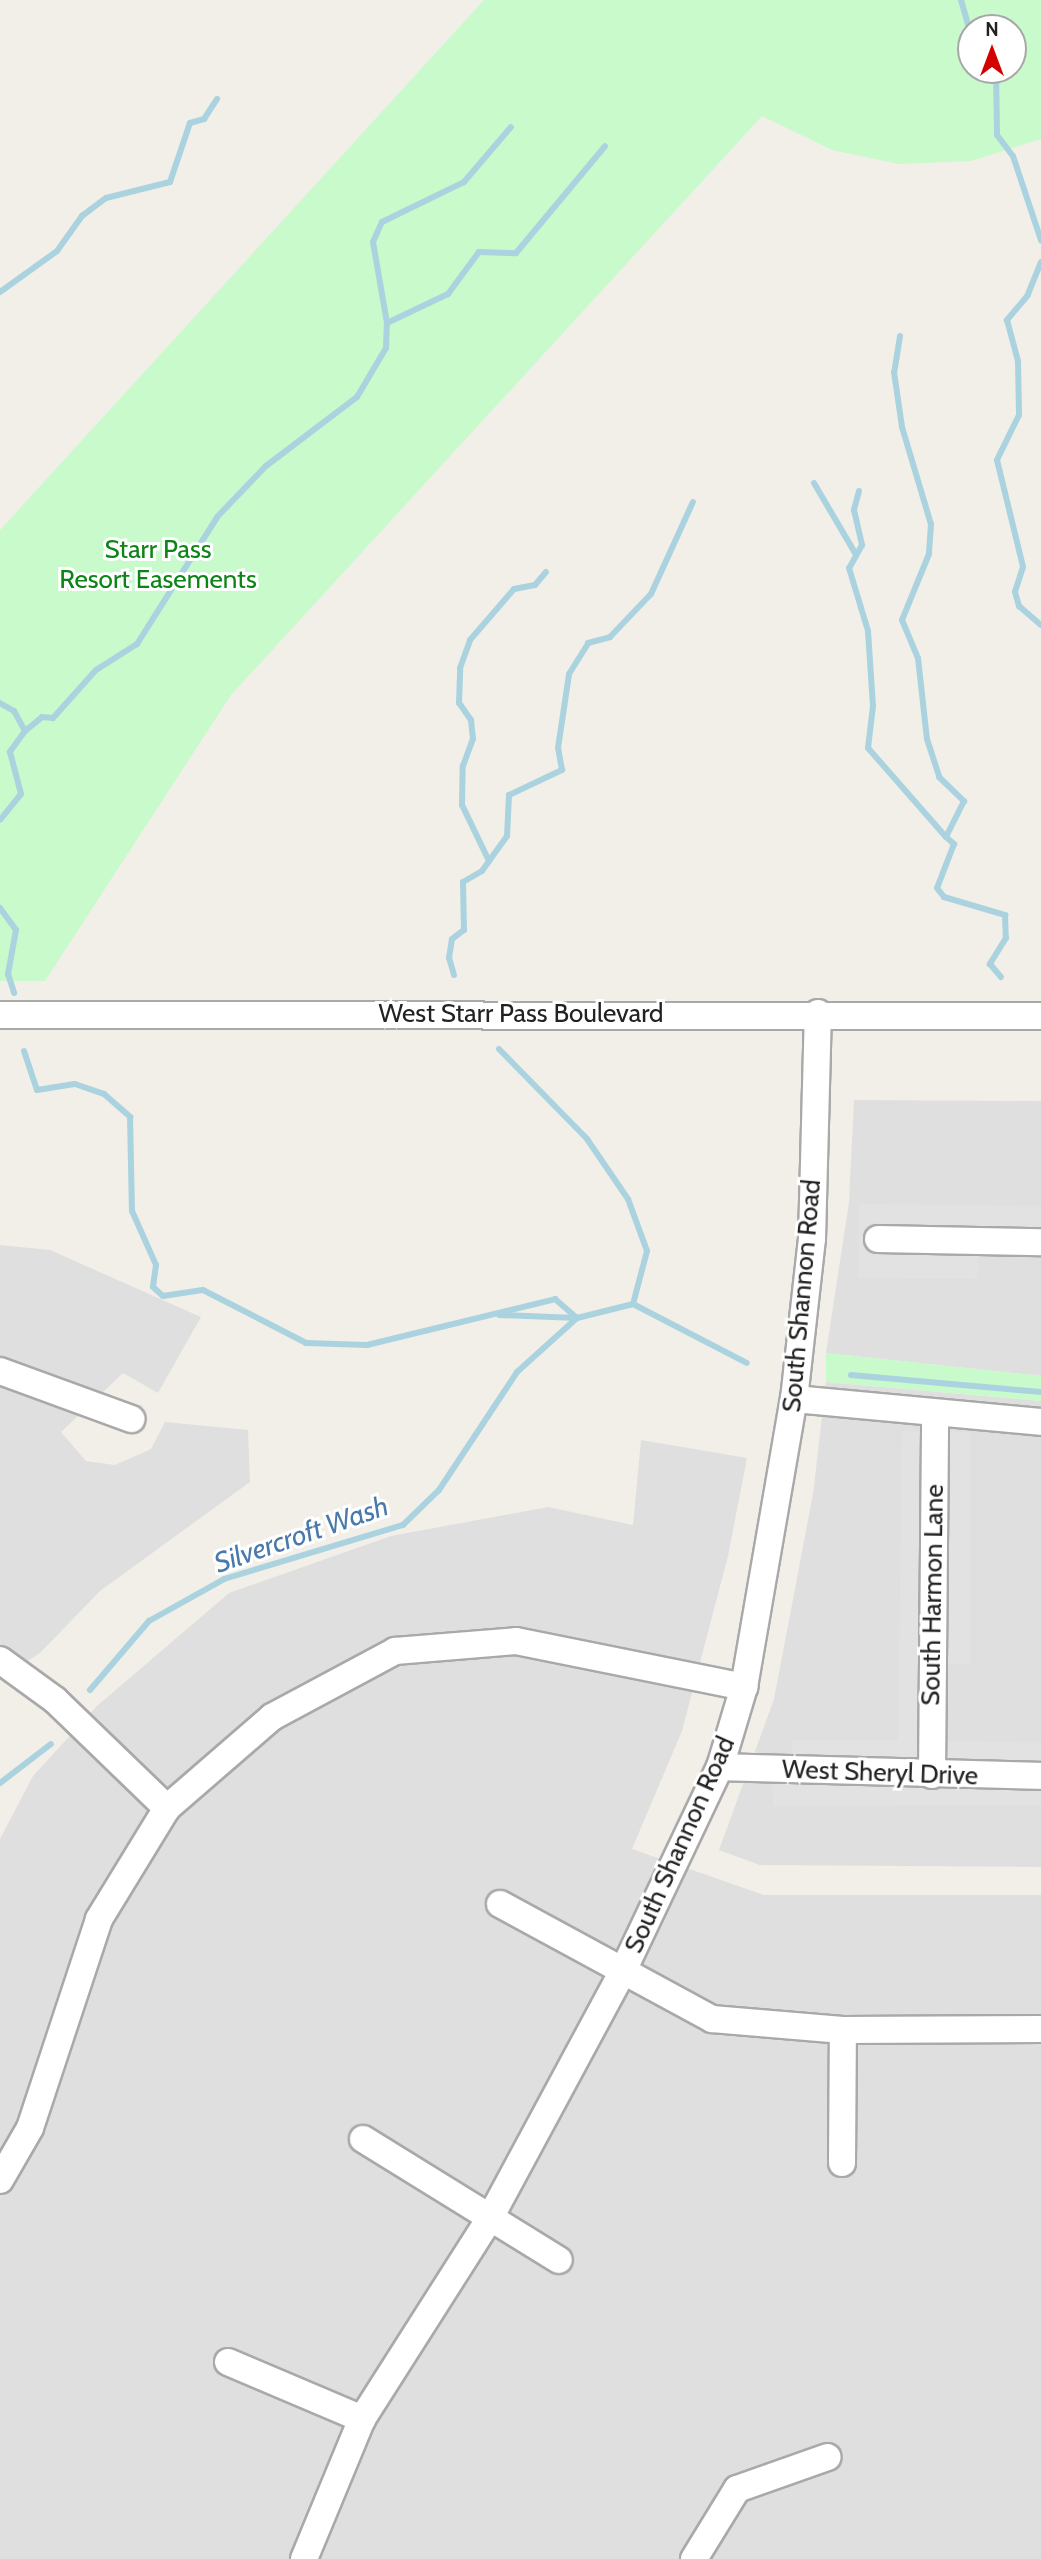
<!DOCTYPE html>
<style>
body{margin:0}
#map{position:relative;width:1041px;height:2559px;overflow:hidden;background:#f2efe9;font-family:Cabin,sans-serif}
div>[style]{position:absolute}
.residential>*{inset:0;background:#e0dfdf}
.park>*{inset:0;background:#c8facc}
.parking>*{inset:0;background:#e2e2e2}
.stream>*{height:6px;margin:-3px;padding:0 3px;transform-origin:3px;border-radius:3px;background:#aad3df}
.roads{filter:drop-shadow(2px 0 #a9a9a9) drop-shadow(-2px 0 #a9a9a9) drop-shadow(0 2px #a9a9a9) drop-shadow(0 -2px #a9a9a9)}
.minor>*{height:26px;margin:-13px;padding:0 13px;transform-origin:13px;border-radius:13px;background:#fff}
span{translate:-50% -50%;white-space:nowrap;text-align:center;line-height:1.15;-webkit-text-stroke:6px #fff;paint-order:stroke}
.park-label{font-size:26px;color:#0c8416}
.street-label{font-size:26px;color:#222}
.water-label{font-size:28px;color:#4a7aab;font-style:italic}
.north{position:absolute;left:957px;top:14px;width:70px;height:70px;box-sizing:border-box;background:#fff;border:2px solid #a7a7a7;border-radius:50%;rotate:0deg;font-size:19px;font-weight:700;line-height:28px;text-align:center;color:#222}
.north::after{content:'';display:block;margin:auto;width:24px;height:32px;background:#d40000;clip-path:polygon(50% 0,100% 100%,50% 72%,0 100%)}
</style>
<div id="map">
<div class="residential">
<i style="clip-path:polygon(854px 1100px,1041px 1101px,1041px 1376px,826px 1353px,849px 1202px)"></i>
<i style="clip-path:polygon(0 1245px,50px 1250px,201px 1317px,158px 1393px,123px 1373px,61px 1432px,86px 1461px,115px 1465px,151px 1449px,165px 1422px,248px 1430px,250px 1482px,100px 1591px,40px 1653px,0 1679px)"></i>
<i style="clip-path:polygon(826px 1382px,1041px 1401px,1041px 1867px,760px 1865px,719px 1850px,774px 1699px,813px 1494px)"></i>
<i style="clip-path:polygon(641px 1440px,747px 1458px,728px 1556px,682px 1731px,632px 1849px,764px 1895px,1041px 1895px,1041px 2559px,0 2559px,0 1839px,33px 1776px,97px 1706px,229px 1593px,391px 1536px,548px 1507px,633px 1525px)"></i>
</div>
<div class="park">
<i style="clip-path:polygon(evenodd,484px 0,1041px 0,1041px 139px,971px 161px,899px 164px,832px 150px,762px 116px,231px 695px,45px 981px,0 981px,0 530px,484px 0,1013px 28px,1013px 70px,971px 70px,971px 28px,1013px 28px)"></i>
<i style="clip-path:polygon(826px 1353px,1041px 1376px,1041px 1401px,826px 1382px)"></i>
</div>
<div class="parking">
<i style="clip-path:polygon(859px 1204px,1041px 1206px,1041px 1251px,979px 1251px,978px 1279px,858px 1278px)"></i>
<i style="clip-path:polygon(902px 1431px,970px 1432px,970px 1664px,944px 1664px,945px 1741px,1041px 1742px,1041px 1805px,773px 1806px,772px 1756px,793px 1756px,792px 1740px,898px 1740px)"></i>
</div>
<div class="stream">
<i style="left:961px;top:0;width:35px;rotate:74deg"></i>
<i style="left:996px;top:70px;width:65px;rotate:89.1deg"></i>
<i style="left:997px;top:135px;width:26px;rotate:53deg"></i>
<i style="left:1013px;top:156px;width:89px;rotate:71.6deg"></i>
<i style="left:1041px;top:262px;width:35px;rotate:112deg"></i>
<i style="left:1028px;top:295px;width:33px;rotate:130deg"></i>
<i style="left:1007px;top:320px;width:42px;rotate:75deg"></i>
<i style="left:1018px;top:361px;width:54px;rotate:88.9deg"></i>
<i style="left:1019px;top:415px;width:50px;rotate:116.1deg"></i>
<i style="left:997px;top:460px;width:110px;rotate:76.3deg"></i>
<i style="left:1023px;top:567px;width:26px;rotate:108deg"></i>
<i style="left:1015px;top:592px;width:15px;rotate:74deg"></i>
<i style="left:1019px;top:606px;width:29px;rotate:41deg"></i>
<i style="left:0;top:292px;width:70px;rotate:-35.7deg"></i>
<i style="left:57px;top:251px;width:43px;rotate:-54.5deg"></i>
<i style="left:82px;top:216px;width:30px;rotate:-37deg"></i>
<i style="left:106px;top:198px;width:66px;rotate:-14deg"></i>
<i style="left:170px;top:182px;width:62px;rotate:-71.3deg"></i>
<i style="left:190px;top:123px;width:15px;rotate:-16deg"></i>
<i style="left:204px;top:119px;width:24px;rotate:-57deg"></i>
<i style="left:387px;top:323px;width:82px;rotate:-99.8deg"></i>
<i style="left:373px;top:242px;width:22px;rotate:-66deg"></i>
<i style="left:382px;top:222px;width:91px;rotate:-26deg"></i>
<i style="left:464px;top:182px;width:72px;rotate:-49.5deg"></i>
<i style="left:900px;top:336px;width:36px;rotate:99deg"></i>
<i style="left:894px;top:372px;width:56px;rotate:81.7deg"></i>
<i style="left:902px;top:427px;width:101px;rotate:73.4deg"></i>
<i style="left:931px;top:524px;width:30px;rotate:94deg"></i>
<i style="left:929px;top:554px;width:71px;rotate:112.2deg"></i>
<i style="left:902px;top:620px;width:41px;rotate:67.2deg"></i>
<i style="left:918px;top:658px;width:81px;rotate:83.7deg"></i>
<i style="left:927px;top:739px;width:40px;rotate:72deg"></i>
<i style="left:939px;top:777px;width:35px;rotate:44deg"></i>
<i style="left:964px;top:801px;width:40px;rotate:116.6deg"></i>
<i style="left:946px;top:837px;width:11px;rotate:41deg"></i>
<i style="left:954px;top:844px;width:47px;rotate:111.1deg"></i>
<i style="left:937px;top:888px;width:11px;rotate:52deg"></i>
<i style="left:944px;top:897px;width:64px;rotate:16.4deg"></i>
<i style="left:1005px;top:915px;width:23px;rotate:88deg"></i>
<i style="left:1006px;top:938px;width:31px;rotate:122deg"></i>
<i style="left:990px;top:964px;width:17px;rotate:50deg"></i>
<i style="left:814px;top:483px;width:81px;rotate:59.6deg"></i>
<i style="left:859px;top:491px;width:20px;rotate:105deg"></i>
<i style="left:854px;top:510px;width:36px;rotate:77deg"></i>
<i style="left:862px;top:545px;width:26px;rotate:119deg"></i>
<i style="left:849px;top:568px;width:66px;rotate:73.2deg"></i>
<i style="left:868px;top:631px;width:75px;rotate:86.2deg"></i>
<i style="left:873px;top:706px;width:42px;rotate:96.8deg"></i>
<i style="left:868px;top:748px;width:118px;rotate:48.8deg"></i>
<i style="left:0;top:703px;width:16px;rotate:30deg"></i>
<i style="left:14px;top:711px;width:23px;rotate:61deg"></i>
<i style="left:25px;top:731px;width:26px;rotate:126deg"></i>
<i style="left:10px;top:752px;width:43px;rotate:75.3deg"></i>
<i style="left:21px;top:794px;width:33px;rotate:129deg"></i>
<i style="left:25px;top:731px;width:22px;rotate:-39deg"></i>
<i style="left:42px;top:717px;width:11px;rotate:5deg"></i>
<i style="left:53px;top:718px;width:64px;rotate:-48.1deg"></i>
<i style="left:96px;top:670px;width:49px;rotate:-32.4deg"></i>
<i style="left:137px;top:644px;width:151px;rotate:-57.7deg"></i>
<i style="left:218px;top:516px;width:69px;rotate:-46.2deg"></i>
<i style="left:266px;top:466px;width:114px;rotate:-37.2deg"></i>
<i style="left:357px;top:397px;width:57px;rotate:-59.4deg"></i>
<i style="left:386px;top:348px;width:25px;rotate:-88deg"></i>
<i style="left:387px;top:323px;width:68px;rotate:-25.4deg"></i>
<i style="left:448px;top:294px;width:52px;rotate:-53.6deg"></i>
<i style="left:479px;top:252px;width:37px;rotate:2deg"></i>
<i style="left:516px;top:253px;width:139px;rotate:-50.2deg"></i>
<i style="left:489px;top:861px;width:62px;rotate:-115.7deg"></i>
<i style="left:462px;top:805px;width:39px;rotate:-89deg"></i>
<i style="left:463px;top:766px;width:29px;rotate:-70deg"></i>
<i style="left:473px;top:739px;width:19px;rotate:-96deg"></i>
<i style="left:471px;top:720px;width:21px;rotate:-125deg"></i>
<i style="left:459px;top:703px;width:35px;rotate:-88deg"></i>
<i style="left:460px;top:668px;width:30px;rotate:-70deg"></i>
<i style="left:470px;top:640px;width:67px;rotate:-49.2deg"></i>
<i style="left:514px;top:589px;width:21px;rotate:-11deg"></i>
<i style="left:535px;top:585px;width:17px;rotate:-50deg"></i>
<i style="left:0;top:908px;width:27px;rotate:54deg"></i>
<i style="left:16px;top:930px;width:45px;rotate:100.3deg"></i>
<i style="left:8px;top:974px;width:20px;rotate:72deg"></i>
<i style="left:454px;top:975px;width:18px;rotate:-106deg"></i>
<i style="left:449px;top:958px;width:19px;rotate:-81deg"></i>
<i style="left:452px;top:939px;width:15px;rotate:-37deg"></i>
<i style="left:464px;top:930px;width:48px;rotate:-91.2deg"></i>
<i style="left:463px;top:882px;width:22px;rotate:-30deg"></i>
<i style="left:482px;top:871px;width:43px;rotate:-54.5deg"></i>
<i style="left:507px;top:836px;width:41px;rotate:-87.2deg"></i>
<i style="left:509px;top:795px;width:59px;rotate:-25.3deg"></i>
<i style="left:562px;top:770px;width:22px;rotate:-100deg"></i>
<i style="left:558px;top:748px;width:75px;rotate:-81.5deg"></i>
<i style="left:569px;top:674px;width:36px;rotate:-58deg"></i>
<i style="left:588px;top:643px;width:23px;rotate:-15deg"></i>
<i style="left:610px;top:637px;width:59px;rotate:-46.4deg"></i>
<i style="left:651px;top:594px;width:101px;rotate:-65.5deg"></i>
<i style="left:499px;top:1049px;width:126px;rotate:45.6deg"></i>
<i style="left:587px;top:1139px;width:73px;rotate:55.7deg"></i>
<i style="left:628px;top:1199px;width:55px;rotate:69.9deg"></i>
<i style="left:647px;top:1251px;width:55px;rotate:104.8deg"></i>
<i style="left:24px;top:1051px;width:41px;rotate:71.6deg"></i>
<i style="left:37px;top:1090px;width:38px;rotate:-9deg"></i>
<i style="left:75px;top:1084px;width:31px;rotate:19deg"></i>
<i style="left:104px;top:1094px;width:35px;rotate:41deg"></i>
<i style="left:130px;top:1117px;width:94px;rotate:88.8deg"></i>
<i style="left:132px;top:1211px;width:59px;rotate:66deg"></i>
<i style="left:156px;top:1265px;width:22px;rotate:98deg"></i>
<i style="left:153px;top:1287px;width:13px;rotate:42deg"></i>
<i style="left:163px;top:1296px;width:40px;rotate:-8.5deg"></i>
<i style="left:203px;top:1290px;width:116px;rotate:27.2deg"></i>
<i style="left:306px;top:1343px;width:61px;rotate:1.9deg"></i>
<i style="left:367px;top:1345px;width:194px;rotate:-13.7deg"></i>
<i style="left:555px;top:1299px;width:29px;rotate:41deg"></i>
<i style="left:499px;top:1315px;width:78px;rotate:2.2deg"></i>
<i style="left:851px;top:1375px;width:191px;rotate:5.1deg"></i>
<i style="left:90px;top:1690px;width:91px;rotate:-49.5deg"></i>
<i style="left:149px;top:1621px;width:86px;rotate:-29.2deg"></i>
<i style="left:224px;top:1579px;width:187px;rotate:-16.8deg"></i>
<i style="left:403px;top:1525px;width:50px;rotate:-44.2deg"></i>
<i style="left:439px;top:1490px;width:141px;rotate:-56.5deg"></i>
<i style="left:517px;top:1372px;width:81px;rotate:-42deg"></i>
<i style="left:577px;top:1318px;width:58px;rotate:-14deg"></i>
<i style="left:633px;top:1304px;width:128px;rotate:27.4deg"></i>
<i style="left:0;top:1783px;width:64px;rotate:-37.4deg"></i>
</div>
<div class="roads">
<div class="minor">
<i style="left:0;top:1015px;width:1041px;rotate:0.06deg"></i>
<i style="left:878px;top:1239px;width:163px;rotate:1.1deg"></i>
<i style="left:0;top:1371px;width:140px;rotate:20.1deg"></i>
<i style="left:794px;top:1399px;width:248px;rotate:5.3deg"></i>
<i style="left:0;top:1660px;width:68px;rotate:36deg"></i>
<i style="left:55px;top:1700px;width:156px;rotate:44deg"></i>
<i style="left:720px;top:1767px;width:321px;rotate:1.6deg"></i>
<i style="left:932px;top:1775px;width:361px;rotate:-89.5deg"></i>
<i style="left:500px;top:1904px;width:241px;rotate:28.5deg"></i>
<i style="left:712px;top:2019px;width:131px;rotate:4.8deg"></i>
<i style="left:843px;top:2030px;width:198px;rotate:-0.3deg"></i>
<i style="left:363px;top:2139px;width:230px;rotate:31.7deg"></i>
<i style="left:842px;top:2163px;width:133px;rotate:-89.6deg"></i>
<i style="left:0;top:2180px;width:60px;rotate:-60deg"></i>
<i style="left:30px;top:2128px;width:220px;rotate:-71.7deg"></i>
<i style="left:99px;top:1919px;width:130px;rotate:-58.5deg"></i>
<i style="left:167px;top:1808px;width:139px;rotate:-40.9deg"></i>
<i style="left:272px;top:1717px;width:140px;rotate:-28.2deg"></i>
<i style="left:395px;top:1651px;width:121px;rotate:-4.7deg"></i>
<i style="left:516px;top:1641px;width:233px;rotate:11.4deg"></i>
<i style="left:228px;top:2362px;width:146px;rotate:23deg"></i>
<i style="left:304px;top:2559px;width:152px;rotate:-67.5deg"></i>
<i style="left:362px;top:2419px;width:238px;rotate:-57.5deg"></i>
<i style="left:490px;top:2218px;width:278px;rotate:-61.7deg"></i>
<i style="left:622px;top:1973px;width:228px;rotate:-64.6deg"></i>
<i style="left:720px;top:1767px;width:84px;rotate:-73.3deg"></i>
<i style="left:744px;top:1687px;width:292px;rotate:-80.2deg"></i>
<i style="left:794px;top:1399px;width:161px;rotate:-83.6deg"></i>
<i style="left:812px;top:1239px;width:226px;rotate:-88.5deg"></i>
<i style="left:694px;top:2559px;width:82px;rotate:-58.4deg"></i>
<i style="left:737px;top:2489px;width:96px;rotate:-19.4deg"></i>
</div>
</div>
<div class="park-label">
<span style="left:158px;top:565px">Starr Pass<br>Resort Easements</span>
</div>
<div class="street-label">
<span style="left:521px;top:1014px">West Starr Pass Boulevard</span>
<span style="left:802px;top:1296px;rotate:-85deg">South Shannon Road</span>
<span style="left:933px;top:1595px;rotate:-89deg">South Harmon Lane</span>
<span style="left:880px;top:1773px;rotate:2deg">West Sheryl Drive</span>
<span style="left:680px;top:1845px;rotate:-66deg">South Shannon Road</span>
</div>
<div class="water-label">
<span style="left:301px;top:1534px;rotate:-19deg">Silvercroft Wash</span>
</div>
<div class="north">N</div>
</div>
